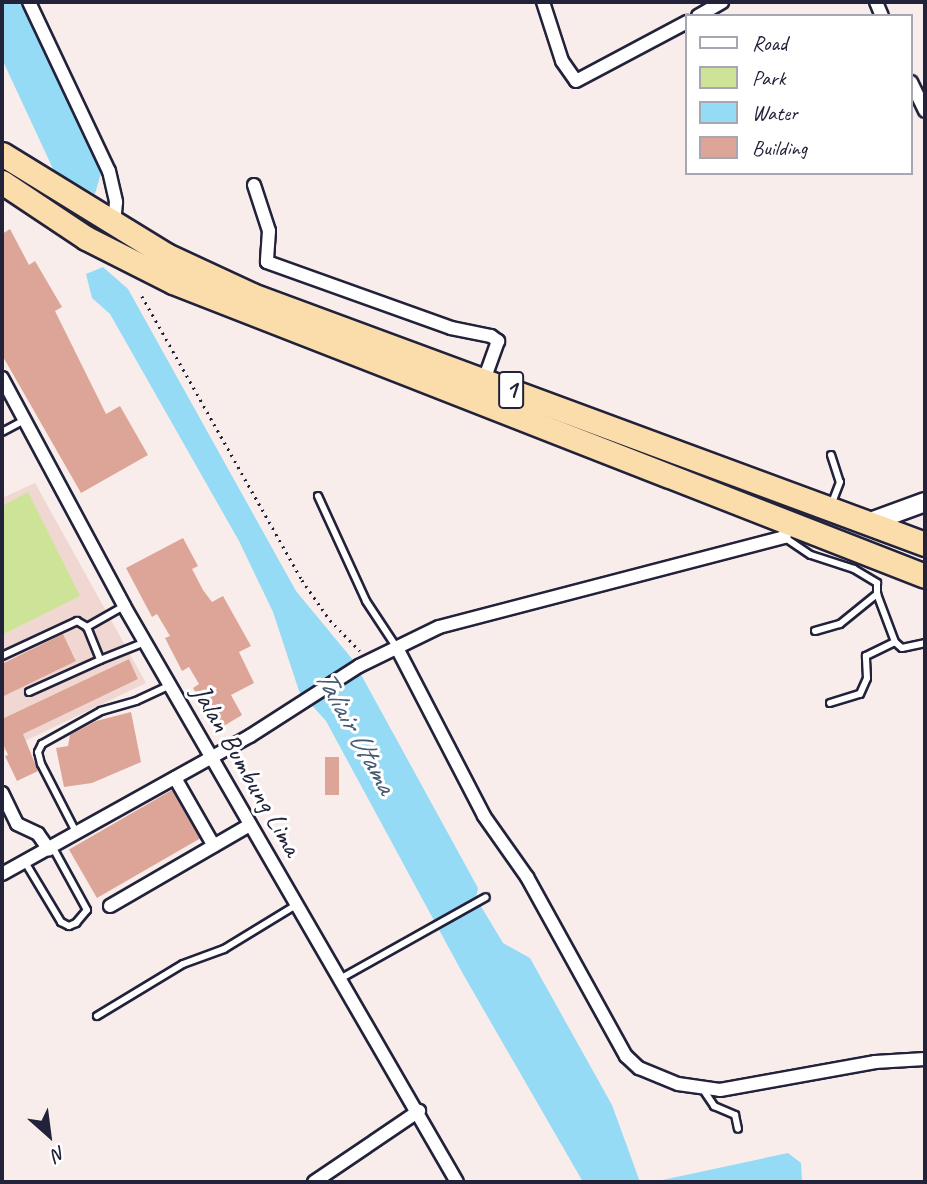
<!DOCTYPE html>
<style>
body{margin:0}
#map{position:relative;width:927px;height:1184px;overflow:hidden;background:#f8edea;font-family:Caveat,sans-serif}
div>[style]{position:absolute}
.built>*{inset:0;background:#f0d7d1}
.green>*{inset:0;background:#cce398}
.water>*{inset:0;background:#95dbf6}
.building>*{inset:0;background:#dda597;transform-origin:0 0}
.path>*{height:2.5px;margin-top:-1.25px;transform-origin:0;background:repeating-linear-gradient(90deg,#22223b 0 2px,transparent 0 7px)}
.roads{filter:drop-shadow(2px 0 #22223b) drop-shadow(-2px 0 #22223b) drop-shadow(0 2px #22223b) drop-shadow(0 -2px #22223b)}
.lane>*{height:6px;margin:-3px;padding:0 3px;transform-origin:3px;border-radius:3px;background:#fff}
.street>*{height:12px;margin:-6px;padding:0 6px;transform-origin:6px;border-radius:6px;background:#fff}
.secondary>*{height:18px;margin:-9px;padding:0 9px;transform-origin:9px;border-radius:9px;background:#fff}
.highway>*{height:23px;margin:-11.5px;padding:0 11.5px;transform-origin:11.5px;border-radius:11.5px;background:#faddab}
span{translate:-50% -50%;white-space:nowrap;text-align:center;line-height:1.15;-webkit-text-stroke:6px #fff;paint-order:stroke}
.shield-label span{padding:2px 5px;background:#fff;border:2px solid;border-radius:5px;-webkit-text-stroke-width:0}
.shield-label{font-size:26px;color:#22223b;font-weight:700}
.street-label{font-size:28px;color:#22223b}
.water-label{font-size:30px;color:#445a73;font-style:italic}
.frame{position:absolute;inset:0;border:4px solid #22223b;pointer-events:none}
.legend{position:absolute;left:685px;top:14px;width:228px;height:161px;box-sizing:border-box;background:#fff;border:2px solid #a7a7b1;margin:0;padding:9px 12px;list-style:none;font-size:21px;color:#22223b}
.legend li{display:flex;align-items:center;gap:14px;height:35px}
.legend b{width:35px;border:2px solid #a7a7b1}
.north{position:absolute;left:14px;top:1100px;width:70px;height:70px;-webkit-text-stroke:5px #fff;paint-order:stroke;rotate:152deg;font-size:19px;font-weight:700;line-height:28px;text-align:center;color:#22223b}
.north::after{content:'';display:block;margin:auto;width:24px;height:32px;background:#22223b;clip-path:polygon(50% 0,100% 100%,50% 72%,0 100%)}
</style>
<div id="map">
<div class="built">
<i style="clip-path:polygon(35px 483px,146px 683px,2px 752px,2px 741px,138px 679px,129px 659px,2px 719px,2px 697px,76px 660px,63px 634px,2px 664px,2px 635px,79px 596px,28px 493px,2px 506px,2px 498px)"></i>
</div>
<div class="green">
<i style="clip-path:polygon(28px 492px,80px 596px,2px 635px,2px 506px)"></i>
</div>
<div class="water">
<i style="clip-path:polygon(2px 2px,21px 2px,89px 143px,101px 173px,95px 194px,54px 171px,2px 59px)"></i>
<i style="clip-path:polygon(103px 267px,128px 289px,296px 591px,353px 660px,478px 888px,476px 898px,503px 943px,530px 958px,612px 1105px,640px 1182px,583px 1182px,463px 974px,326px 721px,299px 691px,273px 612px,239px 541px,110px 314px,92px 298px,86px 274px)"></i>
<i style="clip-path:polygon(788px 1153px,801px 1163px,802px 1182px,653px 1182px)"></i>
</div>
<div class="building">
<i style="clip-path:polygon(10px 229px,29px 265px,35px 261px,62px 307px,55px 311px,106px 414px,120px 406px,148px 455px,81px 493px,2px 355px,2px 234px)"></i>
<i style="clip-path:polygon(183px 538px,198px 566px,192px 569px,203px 590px,212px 602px,223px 596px,251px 646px,239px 652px,254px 683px,231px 695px,242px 715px,217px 730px,193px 688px,199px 684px,189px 667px,182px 671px,165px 638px,170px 636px,157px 614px,152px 617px,126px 568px)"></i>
<i style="clip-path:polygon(63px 634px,76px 661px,2px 697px,2px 664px)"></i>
<i style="clip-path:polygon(129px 659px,138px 679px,23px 734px,38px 771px,17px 781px,5px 756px,8px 755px,2px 741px,2px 719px)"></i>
<i style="clip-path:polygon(131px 712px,141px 762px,92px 783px,64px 787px,56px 748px,68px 746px,70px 735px,96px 721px)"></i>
<i style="left:325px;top:757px;width:14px;height:38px"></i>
<i style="left:172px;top:790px;width:56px;height:119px;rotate:60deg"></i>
</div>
<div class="path">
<i style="left:142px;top:296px;width:326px;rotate:60.6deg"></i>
<i style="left:302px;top:580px;width:49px;rotate:55deg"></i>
<i style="left:330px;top:620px;width:43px;rotate:45.9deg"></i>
</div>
<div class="roads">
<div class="lane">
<i style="left:2px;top:432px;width:26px;rotate:-28deg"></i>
<i style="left:831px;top:455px;width:28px;rotate:72deg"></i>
<i style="left:840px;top:482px;width:22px;rotate:111deg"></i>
<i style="left:318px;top:496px;width:115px;rotate:65.4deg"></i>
<i style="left:366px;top:601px;width:56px;rotate:56.6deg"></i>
<i style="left:784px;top:537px;width:32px;rotate:34deg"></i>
<i style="left:811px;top:555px;width:45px;rotate:18deg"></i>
<i style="left:854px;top:569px;width:27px;rotate:31deg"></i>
<i style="left:877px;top:583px;width:11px;rotate:90deg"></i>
<i style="left:877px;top:594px;width:51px;rotate:69.4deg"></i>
<i style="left:895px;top:642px;width:9px;rotate:41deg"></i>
<i style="left:902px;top:648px;width:24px;rotate:-12deg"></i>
<i style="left:124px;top:606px;width:43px;rotate:150.4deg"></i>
<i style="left:87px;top:627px;width:35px;rotate:68deg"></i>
<i style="left:100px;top:660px;width:48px;rotate:-21.8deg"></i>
<i style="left:815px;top:631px;width:26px;rotate:-16deg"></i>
<i style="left:840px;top:624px;width:48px;rotate:-39deg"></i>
<i style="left:2px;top:656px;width:83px;rotate:-25deg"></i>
<i style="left:77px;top:621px;width:12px;rotate:31deg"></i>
<i style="left:29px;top:692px;width:78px;rotate:-24.3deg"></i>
<i style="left:830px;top:703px;width:31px;rotate:-17deg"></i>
<i style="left:860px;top:694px;width:17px;rotate:-66deg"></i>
<i style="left:867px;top:678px;width:22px;rotate:-93deg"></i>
<i style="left:866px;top:656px;width:32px;rotate:-26deg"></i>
<i style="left:77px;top:834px;width:79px;rotate:-117.2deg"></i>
<i style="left:41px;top:764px;width:12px;rotate:-104deg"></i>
<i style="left:38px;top:752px;width:9px;rotate:-63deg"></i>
<i style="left:42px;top:744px;width:68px;rotate:-29.2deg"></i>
<i style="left:101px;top:711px;width:36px;rotate:-16deg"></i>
<i style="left:136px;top:701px;width:38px;rotate:-25deg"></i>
<i style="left:25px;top:862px;width:70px;rotate:59deg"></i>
<i style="left:61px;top:922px;width:9px;rotate:27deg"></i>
<i style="left:69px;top:926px;width:8px;rotate:-23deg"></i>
<i style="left:76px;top:923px;width:17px;rotate:-50deg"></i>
<i style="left:87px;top:910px;width:71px;rotate:-118.7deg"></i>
<i style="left:340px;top:979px;width:167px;rotate:-29.3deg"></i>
<i style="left:97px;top:1016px;width:100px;rotate:-31.2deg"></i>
<i style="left:183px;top:964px;width:44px;rotate:-20.1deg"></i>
<i style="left:224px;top:949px;width:84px;rotate:-31.4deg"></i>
<i style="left:702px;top:1088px;width:22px;rotate:56deg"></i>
<i style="left:714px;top:1106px;width:23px;rotate:23deg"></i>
<i style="left:735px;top:1115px;width:14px;rotate:78deg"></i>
</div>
<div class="street">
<i style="left:29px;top:2px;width:187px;rotate:64.7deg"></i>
<i style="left:109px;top:171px;width:32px;rotate:77deg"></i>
<i style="left:116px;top:202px;width:22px;rotate:95deg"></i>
<i style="left:543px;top:2px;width:62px;rotate:72.1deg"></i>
<i style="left:562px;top:61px;width:24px;rotate:55deg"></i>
<i style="left:576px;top:81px;width:126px;rotate:-28deg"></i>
<i style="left:876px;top:2px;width:15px;rotate:67deg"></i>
<i style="left:698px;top:16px;width:28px;rotate:-30deg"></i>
<i style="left:911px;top:82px;width:32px;rotate:64deg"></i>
<i style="left:254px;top:185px;width:48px;rotate:71.9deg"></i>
<i style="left:269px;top:231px;width:31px;rotate:94deg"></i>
<i style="left:267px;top:262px;width:195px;rotate:19.7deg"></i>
<i style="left:451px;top:328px;width:41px;rotate:11.3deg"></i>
<i style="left:491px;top:336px;width:9px;rotate:36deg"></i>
<i style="left:498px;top:341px;width:41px;rotate:109.7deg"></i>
<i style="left:2px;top:378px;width:259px;rotate:61.8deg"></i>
<i style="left:124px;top:606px;width:665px;rotate:59.97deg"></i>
<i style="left:397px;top:648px;width:189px;rotate:62.6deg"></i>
<i style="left:484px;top:816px;width:75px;rotate:54.8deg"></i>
<i style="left:527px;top:877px;width:205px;rotate:61.1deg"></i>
<i style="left:626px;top:1056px;width:18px;rotate:43deg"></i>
<i style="left:639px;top:1068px;width:42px;rotate:22.3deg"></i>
<i style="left:678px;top:1084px;width:42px;rotate:8.1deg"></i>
<i style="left:720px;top:1090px;width:158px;rotate:-10.2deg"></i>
<i style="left:875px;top:1062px;width:50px;rotate:-3.4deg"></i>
<i style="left:175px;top:778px;width:78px;rotate:60.2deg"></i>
<i style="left:2px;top:793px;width:34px;rotate:64deg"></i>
<i style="left:17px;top:824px;width:23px;rotate:25deg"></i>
<i style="left:38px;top:834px;width:19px;rotate:55deg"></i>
<i style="left:2px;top:874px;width:284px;rotate:-29.1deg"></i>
<i style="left:250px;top:736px;width:130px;rotate:-32.7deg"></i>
<i style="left:359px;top:666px;width:89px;rotate:-26deg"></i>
<i style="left:439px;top:627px;width:357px;rotate:-14.6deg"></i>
<i style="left:784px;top:537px;width:13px;rotate:-72deg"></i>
<i style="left:110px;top:906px;width:162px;rotate:-30.1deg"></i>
<i style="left:314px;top:1182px;width:127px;rotate:-34.1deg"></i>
</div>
<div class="secondary">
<i style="left:865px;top:524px;width:64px;rotate:-20.1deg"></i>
</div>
<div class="highway">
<i style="left:2px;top:154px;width:193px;rotate:31.6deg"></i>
<i style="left:166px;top:255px;width:95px;rotate:24.9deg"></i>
<i style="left:252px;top:295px;width:718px;rotate:20.3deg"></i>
<i style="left:2px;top:182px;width:101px;rotate:33.7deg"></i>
<i style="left:86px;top:238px;width:97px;rotate:26.8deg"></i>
<i style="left:173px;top:282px;width:807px;rotate:21.35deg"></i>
</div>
</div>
<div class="shield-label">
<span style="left:511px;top:390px">1</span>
</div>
<div class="street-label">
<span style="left:247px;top:770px;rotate:60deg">Jalan Bumbung Lima</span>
</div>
<div class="water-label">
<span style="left:356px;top:731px;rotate:61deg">Taliair Utama</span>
</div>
<div class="frame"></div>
<ul class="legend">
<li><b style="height:9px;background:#fff"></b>Road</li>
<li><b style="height:19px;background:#cce398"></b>Park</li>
<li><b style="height:19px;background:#95dbf6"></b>Water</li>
<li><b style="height:19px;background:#dda597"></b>Building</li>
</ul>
<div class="north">N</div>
</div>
